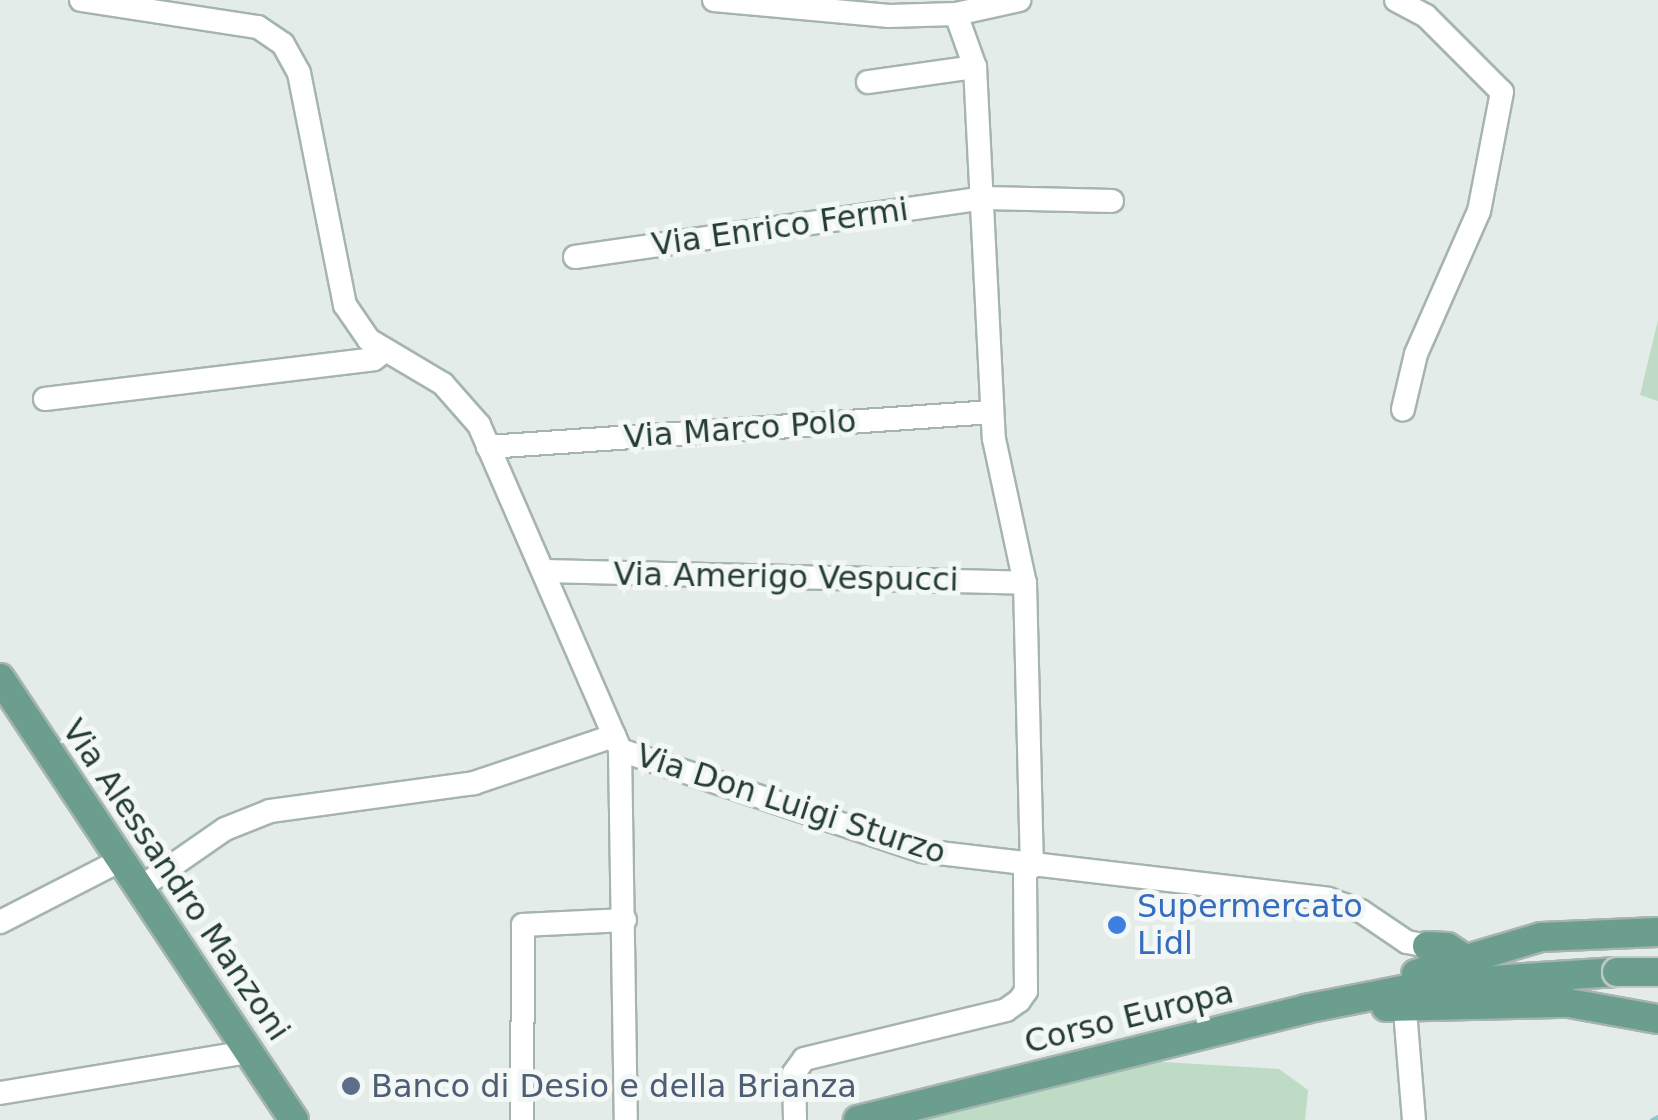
<!DOCTYPE html>
<style>
body{margin:0}
#map{position:relative;width:1658px;height:1120px;overflow:hidden;background:#e3ece8;font-family:"DejaVu Sans",sans-serif}
div>[style]{position:absolute}
.green>*{inset:0;background:#bedbc5}
.stream>*{height:5px;margin:-2.5px;padding:0 2.5px;transform-origin:2.5px;border-radius:2.5px;background:#8fc5cc}
.roads{filter:drop-shadow(2px 0 #a6b4af) drop-shadow(-2px 0 #a6b4af) drop-shadow(0 2px #a6b4af) drop-shadow(0 -2px #a6b4af)}
.minor>*{height:22px;margin:-11px;padding:0 11px;transform-origin:11px;border-radius:11px;background:#fff}
.major>*{height:28px;margin:-14px;padding:0 14px;transform-origin:14px;border-radius:14px;background:#6b9e8f}
.bridges{filter:drop-shadow(2px 0 #c2c8c6) drop-shadow(-2px 0 #c2c8c6) drop-shadow(0 2px #c2c8c6) drop-shadow(0 -2px #c2c8c6)}
.major-bridge>*{height:28px;margin:-14px;padding:0 14px;transform-origin:14px;border-radius:14px;background:#6b9e8f}
.dots>*{width:28px;height:28px;translate:-50% -50%;box-sizing:border-box;border:5px solid #f3f8f6;border-radius:50%}
span{translate:-50% -50%;white-space:nowrap;text-align:center;line-height:1.15;-webkit-text-stroke:10px #f3f8f6;paint-order:stroke}
.street-label{font-size:32px;color:#243c35}
.shop-label{font-size:32px;color:#366cbe}
.left{translate:0 -50%;text-align:left}
.service-label{font-size:32px;color:#4e5e75}
</style>
<div id="map">
<div class="green">
<i style="clip-path:polygon(1658px 320px,1658px 401px,1640px 395px)"></i>
<i style="clip-path:polygon(1146px 1061px,1279px 1069px,1308px 1090px,1305px 1120px,921px 1120px)"></i>
</div>
<div class="stream">
<i style="left:1652px;top:1120px;width:7px;rotate:-27deg"></i>
</div>
<div class="roads">
<div class="minor">
<i style="left:81px;top:0;width:179px;rotate:8.7deg"></i>
<i style="left:258px;top:27px;width:30px;rotate:34deg"></i>
<i style="left:283px;top:44px;width:33px;rotate:61deg"></i>
<i style="left:299px;top:73px;width:237px;rotate:78.8deg"></i>
<i style="left:345px;top:305px;width:42px;rotate:55.6deg"></i>
<i style="left:369px;top:340px;width:86px;rotate:30.7deg"></i>
<i style="left:443px;top:384px;width:55px;rotate:48.7deg"></i>
<i style="left:479px;top:425px;width:354px;rotate:66.5deg"></i>
<i style="left:620px;top:750px;width:370px;rotate:89.1deg"></i>
<i style="left:714px;top:0;width:176px;rotate:5.2deg"></i>
<i style="left:889px;top:16px;width:67px;rotate:-1.7deg"></i>
<i style="left:956px;top:14px;width:65px;rotate:-12.5deg"></i>
<i style="left:1396px;top:0;width:34px;rotate:28deg"></i>
<i style="left:1426px;top:16px;width:107px;rotate:45deg"></i>
<i style="left:1502px;top:92px;width:121px;rotate:100.9deg"></i>
<i style="left:1479px;top:211px;width:156px;rotate:113.8deg"></i>
<i style="left:1416px;top:354px;width:57px;rotate:103.3deg"></i>
<i style="left:956px;top:14px;width:56px;rotate:70.3deg"></i>
<i style="left:975px;top:67px;width:372px;rotate:87.1deg"></i>
<i style="left:994px;top:439px;width:147px;rotate:77.9deg"></i>
<i style="left:1025px;top:583px;width:284px;rotate:88.6deg"></i>
<i style="left:868px;top:82px;width:108px;rotate:-8deg"></i>
<i style="left:575px;top:257px;width:413px;rotate:-8.2deg"></i>
<i style="left:984px;top:198px;width:128px;rotate:1.3deg"></i>
<i style="left:45px;top:399px;width:331px;rotate:-6.9deg"></i>
<i style="left:374px;top:359px;width:11px;rotate:-38deg"></i>
<i style="left:488px;top:447px;width:505px;rotate:-3.97deg"></i>
<i style="left:546px;top:571px;width:479px;rotate:1.4deg"></i>
<i style="left:620px;top:750px;width:318px;rotate:18.5deg"></i>
<i style="left:922px;top:851px;width:409px;rotate:6.7deg"></i>
<i style="left:1328px;top:899px;width:35px;rotate:20deg"></i>
<i style="left:1361px;top:911px;width:55px;rotate:34deg"></i>
<i style="left:1407px;top:942px;width:20px;rotate:11deg"></i>
<i style="left:140px;top:888px;width:103px;rotate:-34.8deg"></i>
<i style="left:225px;top:829px;width:48px;rotate:-21.8deg"></i>
<i style="left:270px;top:811px;width:206px;rotate:-7.8deg"></i>
<i style="left:474px;top:783px;width:148px;rotate:-18.6deg"></i>
<i style="left:0;top:922px;width:136px;rotate:-27.1deg"></i>
<i style="left:1406px;top:1023px;width:97px;rotate:85.3deg"></i>
<i style="left:0;top:1093px;width:252px;rotate:-9.4deg"></i>
<i style="left:522px;top:1120px;width:195px;rotate:-89.7deg"></i>
<i style="left:523px;top:925px;width:102px;rotate:-2.8deg"></i>
<i style="left:795px;top:1120px;width:47px;rotate:-91.2deg"></i>
<i style="left:794px;top:1073px;width:17px;rotate:-54deg"></i>
<i style="left:804px;top:1059px;width:208px;rotate:-13.6deg"></i>
<i style="left:1006px;top:1010px;width:16px;rotate:-35deg"></i>
<i style="left:1019px;top:1001px;width:12px;rotate:-55deg"></i>
<i style="left:1026px;top:991px;width:125px;rotate:-90.5deg"></i>
</div>
<div class="major">
<i style="left:0;top:678px;width:531px;rotate:56.37deg"></i>
<i style="left:1427px;top:946px;width:20px;rotate:3deg"></i>
<i style="left:1447px;top:947px;width:20px;rotate:33deg"></i>
<i style="left:1416px;top:974px;width:130px;rotate:-16.5deg"></i>
<i style="left:1541px;top:937px;width:117px;rotate:-2.4deg"></i>
<i style="left:1386px;top:1007px;width:183px;rotate:-1.3deg"></i>
<i style="left:1569px;top:1003px;width:90px;rotate:10.2deg"></i>
<i style="left:858px;top:1120px;width:461px;rotate:-13.9deg"></i>
<i style="left:1305px;top:1009px;width:129px;rotate:-11.1deg"></i>
<i style="left:1432px;top:984px;width:185px;rotate:-3.7deg"></i>
</div>
</div>
<div class="bridges">
<div class="major-bridge">
<i style="left:1617px;top:972px;width:41px"></i>
</div>
</div>
<div class="dots">
<i style="left:1117px;top:925px;background:#3f7fe0"></i>
<i style="left:351px;top:1086px;background:#5c6f8a"></i>
</div>
<div class="street-label">
<span style="left:780px;top:227px;rotate:-8deg">Via Enrico Fermi</span>
<span style="left:740px;top:429px;rotate:-4deg">Via Marco Polo</span>
<span style="left:786px;top:577px;rotate:1deg">Via Amerigo Vespucci</span>
<span style="left:791px;top:804px;rotate:18deg">Via Don Luigi Sturzo</span>
<span style="left:176px;top:880px;rotate:56deg">Via Alessandro Manzoni</span>
<span style="left:1129px;top:1017px;rotate:-14deg">Corso Europa</span>
</div>
<div class="shop-label">
<span class="left" style="left:1137px;top:925px">Supermercato<br>Lidl</span>
</div>
<div class="service-label">
<span class="left" style="left:371px;top:1086px">Banco di Desio e della Brianza</span>
</div>
</div>
